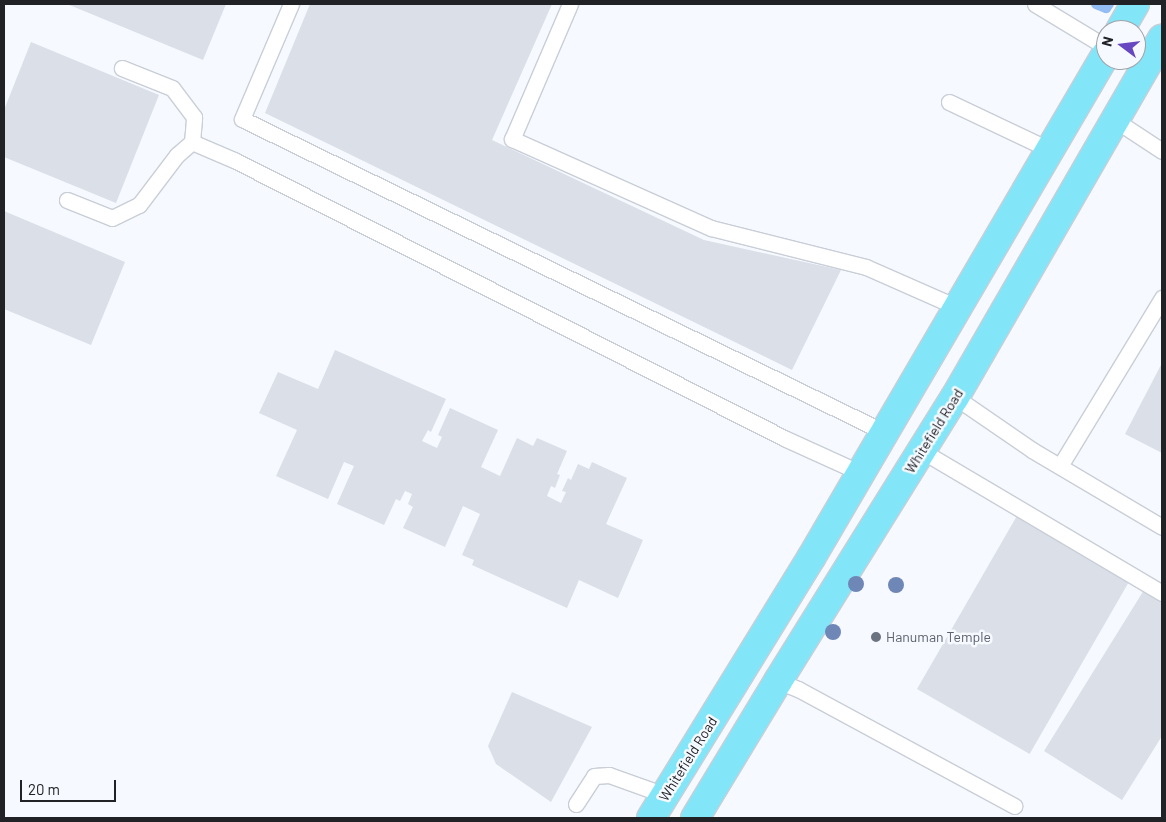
<!DOCTYPE html>
<style>
body{margin:0}
#map{position:relative;width:1166px;height:822px;overflow:hidden;background:#f6f9ff;font-family:Barlow,sans-serif}
div>[style]{position:absolute}
.stream>*{height:10px;margin:-5px;padding:0 5px;transform-origin:5px;border-radius:5px;background:#92bdf5}
.building>*{inset:0;background:#dadfe8;transform-origin:0 0}
.roads{filter:drop-shadow(1px 0 #c9ced7) drop-shadow(-1px 0 #c9ced7) drop-shadow(0 1px #c9ced7) drop-shadow(0 -1px #c9ced7)}
.lane>*{height:15px;margin:-7.5px;padding:0 7.5px;transform-origin:7.5px;border-radius:7.5px;background:#fff}
.primary>*{height:28px;margin:-14px;padding:0 14px;transform-origin:14px;border-radius:14px;background:#82e6f8}
.trees>*{width:16px;height:16px;margin:-8px;border-radius:50%;background:#6f87b6}
.dots>*{width:14px;height:14px;translate:-50% -50%;box-sizing:border-box;border:2px solid #f6f9ff;border-radius:50%}
span{translate:-50% -50%;white-space:nowrap;text-align:center;line-height:1.15;-webkit-text-stroke:5px #f6f9ff;paint-order:stroke}
.street-label{font-size:14px;color:#202225}
.worship-label{font-size:14px;color:#5b616d}
.left{translate:0 -50%;text-align:left}
.frame{position:absolute;inset:0;border:5px solid #202225;pointer-events:none}
.north{position:absolute;left:1096px;top:20px;width:50px;height:50px;box-sizing:border-box;background:#f6f9ff;border:1px solid #a0a3a8;border-radius:50%;rotate:285deg;font-size:14px;font-weight:700;line-height:20px;text-align:center;color:#202225}
.north::after{content:'';display:block;margin:auto;width:18px;height:22px;background:#6748c0;clip-path:polygon(50% 0,100% 100%,50% 72%,0 100%)}
.scale{position:absolute;left:20px;top:780px;width:96px;height:22px;box-sizing:border-box;border:2px solid #202225;border-top:0;padding-left:6px;font-size:15px;line-height:18px;white-space:nowrap;color:#202225;-webkit-text-stroke:4px #f6f9ff;paint-order:stroke}
</style>
<div id="map">
<div class="stream">
<i style="left:1096px;top:4px;width:11px;rotate:22deg"></i>
<i style="left:1106px;top:8px;width:5px;rotate:-53deg"></i>
</div>
<div class="building">
<i style="clip-path:polygon(67px 4px,226px 4px,203px 60px)"></i>
<i style="clip-path:polygon(310px 4px,552px 4px,492px 140px,704px 240px,841px 270px,792px 370px,265px 113px)"></i>
<i style="clip-path:polygon(31px 42px,159px 95px,116px 203px,4px 157px,4px 110px)"></i>
<i style="clip-path:polygon(4px 211px,125px 262px,91px 345px,4px 309px)"></i>
<i style="clip-path:polygon(335px 350px,446px 399px,431px 432px,428px 430px,422px 441px,437px 448px,442px 437px,438px 435px,450px 408px,498px 430px,481px 467px,500px 476px,517px 438px,533px 446px,537px 438px,567px 451px,557px 474px,560px 475px,555px 488px,551px 486px,547px 496px,561px 503px,566px 492px,562px 491px,568px 478px,571px 480px,578px 464px,589px 469px,592px 462px,627px 478px,606px 524px,643px 540px,618px 598px,579px 580px,567px 608px,472px 565px,474px 560px,462px 555px,480px 514px,463px 506px,445px 547px,403px 528px,413px 507px,408px 504px,412px 494px,405px 491px,400px 501px,396px 499px,384px 525px,337px 504px,354px 466px,344px 462px,328px 499px,276px 476px,297px 430px,259px 413px,278px 372px,318px 389px)"></i>
<i style="clip-path:polygon(1162px 363px,1162px 453px,1125px 434px)"></i>
<i style="left:1018px;top:514px;width:130px;height:202px;rotate:30deg"></i>
<i style="clip-path:polygon(1144px 590px,1162px 602px,1162px 736px,1122px 800px,1044px 751px)"></i>
<i style="clip-path:polygon(512px 692px,592px 727px,551px 802px,496px 764px,488px 746px)"></i>
</div>
<div class="roads">
<div class="lane">
<i style="left:291px;top:4px;width:125px;rotate:113.1deg"></i>
<i style="left:242px;top:119px;width:716px;rotate:25.99deg"></i>
<i style="left:570px;top:4px;width:147px;rotate:113.2deg"></i>
<i style="left:512px;top:139px;width:218px;rotate:24.1deg"></i>
<i style="left:711px;top:228px;width:160px;rotate:14.1deg"></i>
<i style="left:866px;top:267px;width:102px;rotate:23.8deg"></i>
<i style="left:1035px;top:4px;width:83px;rotate:31.2deg"></i>
<i style="left:949px;top:102px;width:112px;rotate:25.4deg"></i>
<i style="left:1115px;top:120px;width:56px;rotate:33.4deg"></i>
<i style="left:192px;top:142px;width:46px;rotate:23.2deg"></i>
<i style="left:234px;top:160px;width:619px;rotate:26.81deg"></i>
<i style="left:786px;top:439px;width:82px;rotate:24.4deg"></i>
<i style="left:67px;top:200px;width:48px;rotate:21.8deg"></i>
<i style="left:112px;top:218px;width:30px;rotate:-26deg"></i>
<i style="left:139px;top:205px;width:63px;rotate:-52.8deg"></i>
<i style="left:177px;top:155px;width:20px;rotate:-41deg"></i>
<i style="left:192px;top:142px;width:25px;rotate:-85deg"></i>
<i style="left:194px;top:117px;width:36px;rotate:-127deg"></i>
<i style="left:172px;top:88px;width:54px;rotate:-158.2deg"></i>
<i style="left:955px;top:397px;width:93px;rotate:34.5deg"></i>
<i style="left:1032px;top:450px;width:151px;rotate:30.6deg"></i>
<i style="left:922px;top:451px;width:279px;rotate:30.6deg"></i>
<i style="left:1060px;top:466px;width:197px;rotate:-58.7deg"></i>
<i style="left:778px;top:681px;width:22px;rotate:22deg"></i>
<i style="left:798px;top:689px;width:246px;rotate:28.4deg"></i>
<i style="left:576px;top:804px;width:33px;rotate:-57deg"></i>
<i style="left:594px;top:776px;width:15px;rotate:-4deg"></i>
<i style="left:609px;top:775px;width:59px;rotate:19.7deg"></i>
</div>
<div class="primary">
<i style="left:1120px;top:30px;width:30px;rotate:-60deg"></i>
<i style="left:651px;top:818px;width:305px;rotate:-58.4deg"></i>
<i style="left:811px;top:558px;width:584px;rotate:-59.66deg"></i>
<i style="left:695px;top:818px;width:160px;rotate:-58.8deg"></i>
<i style="left:778px;top:681px;width:335px;rotate:-58.1deg"></i>
<i style="left:955px;top:397px;width:414px;rotate:-60deg"></i>
</div>
</div>
<div class="trees">
<i style="left:856px;top:584px"></i>
<i style="left:896px;top:585px"></i>
<i style="left:833px;top:632px"></i>
</div>
<div class="dots">
<i style="left:876px;top:637px;background:#6b7280"></i>
</div>
<div class="street-label">
<span style="left:934px;top:431px;rotate:-58deg">Whitefield Road</span>
<span style="left:688px;top:759px;rotate:-58deg">Whitefield Road</span>
</div>
<div class="worship-label">
<span class="left" style="left:886px;top:637px">Hanuman Temple</span>
</div>
<div class="frame"></div>
<div class="north">N</div>
<div class="scale">20 m</div>
</div>
